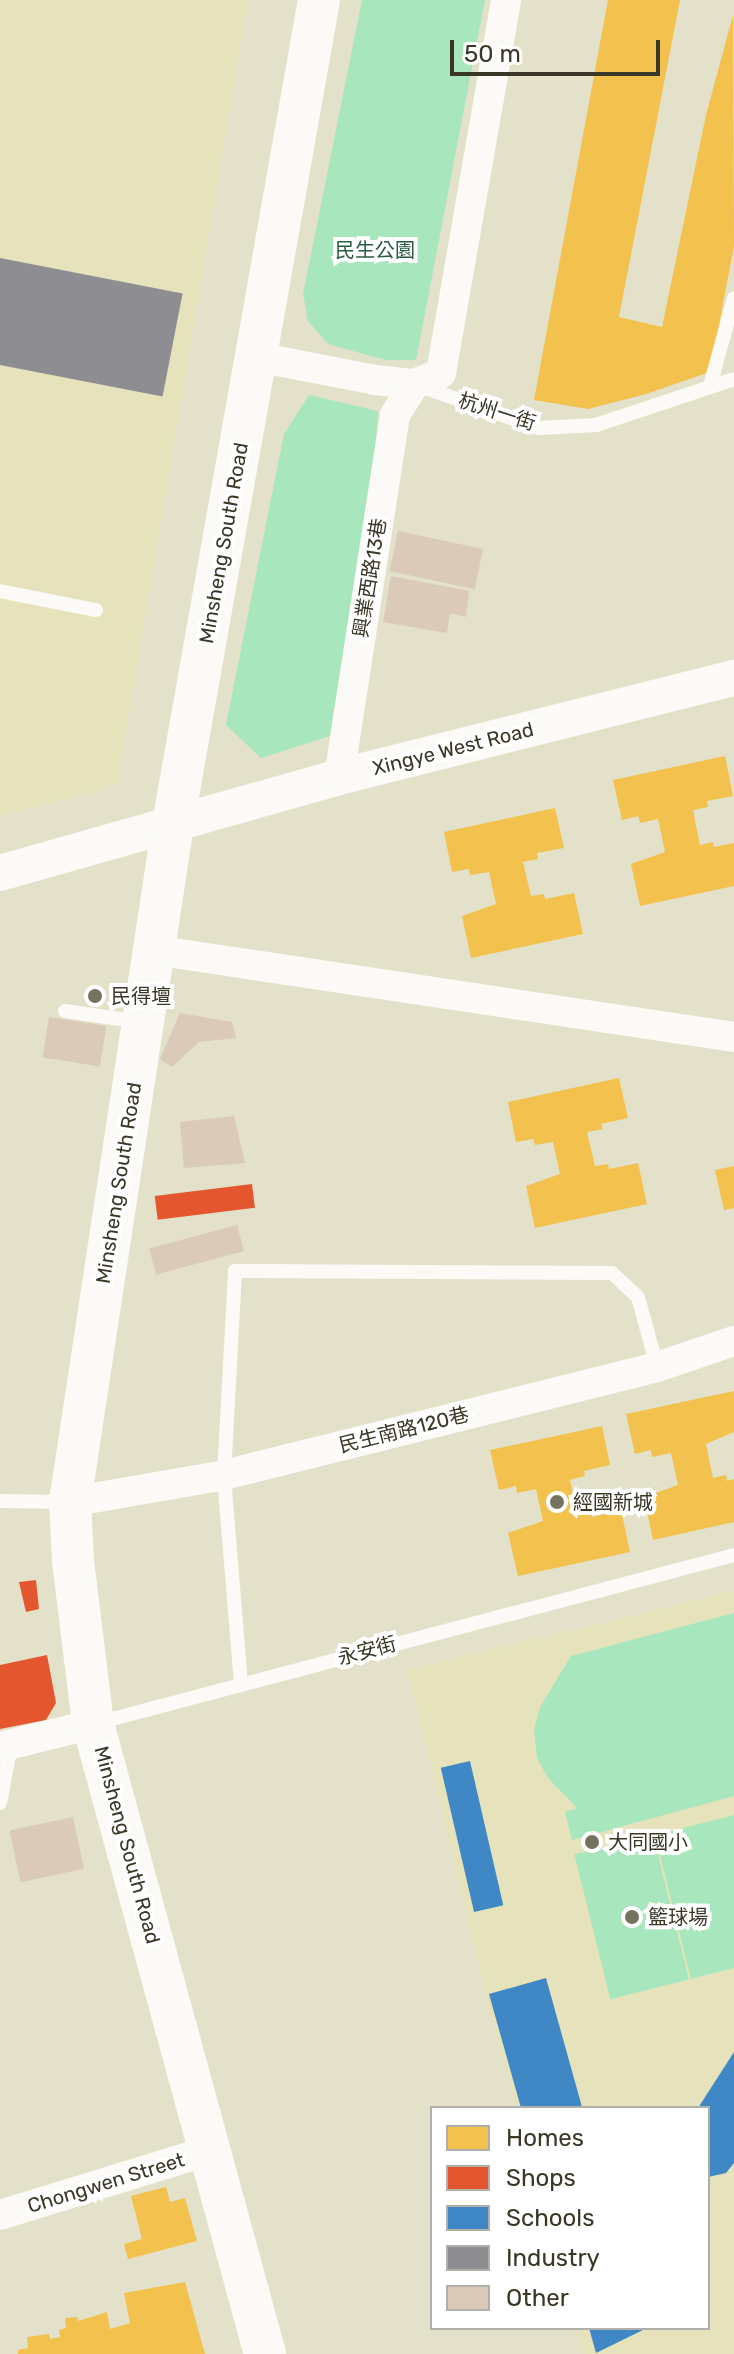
<!DOCTYPE html>
<meta charset="utf-8">
<style>
body{margin:0}
#map{position:relative;width:734px;height:2354px;overflow:hidden;background:#e4e1ca;font-family:Rubik,"Noto Sans TC",sans-serif}
div>[style]{position:absolute}
.built>*{inset:0;background:#e6e2bc}
.green>*{inset:0;background:#a8e6bd;transform-origin:0 0}
.homes>*{inset:0;background:#f2c14e}
.shops>*{inset:0;background:#e4572e;transform-origin:0 0}
.schools>*{inset:0;background:#3f88c5;transform-origin:0 0}
.industry>*{inset:0;background:#8d8d92;transform-origin:0 0}
.building>*{inset:0;background:#dbc9b9;transform-origin:0 0}
.service>*{height:14px;margin:-7px;padding:0 7px;transform-origin:7px;border-radius:7px;background:#fbfaf7}
.minor>*{height:30px;margin:-15px;padding:0 15px;transform-origin:15px;border-radius:15px;background:#fbfaf7}
.tertiary>*{height:36px;margin:-18px;padding:0 18px;transform-origin:18px;border-radius:18px;background:#fbfaf7}
.secondary>*{height:42px;margin:-21px;padding:0 21px;transform-origin:21px;border-radius:21px;background:#fbfaf7}
.dots>*{width:22px;height:22px;translate:-50% -50%;box-sizing:border-box;border:4px solid #fff;border-radius:50%}
span{translate:-50% -50%;white-space:nowrap;text-align:center;line-height:1.15;-webkit-text-stroke:8px #fff;paint-order:stroke}
.park-label{font-size:20px;color:#2b5b44}
.street-label{font-size:20px;color:#3a3727}
.poi-label{font-size:20px;color:#3a3727}
.left{translate:0 -50%;text-align:left}
.legend{position:absolute;left:430px;top:2106px;width:280px;height:224px;box-sizing:border-box;background:#fff;border:2px solid #b0afa9;margin:0;padding:10px 14px;list-style:none;font-size:24px;color:#3a3727}
.legend li{display:flex;align-items:center;gap:16px;height:40px}
.legend b{width:40px;border:2px solid #b0afa9}
.scale{position:absolute;left:450px;top:40px;width:210px;height:36px;box-sizing:border-box;border:4px solid #3a3727;border-top:0;padding-left:10px;font-size:24px;line-height:28px;white-space:nowrap;color:#3a3727;-webkit-text-stroke:6px #fff;paint-order:stroke}
</style>
<div id="map">
<div class="built">
<i style="clip-path:polygon(0 0,248px 0,117px 785px,0 816px)"></i>
<i style="clip-path:polygon(734px 1591px,734px 2354px,583px 2354px,576px 2328px,708px 2328px,708px 2108px,517px 2108px,490px 2013px,408px 1670px)"></i>
</div>
<div class="green">
<i style="clip-path:polygon(362px 0,485px 0,416px 360px,385px 360px,328px 344px,308px 321px,303px 294px)"></i>
<i style="clip-path:polygon(309px 395px,378px 411px,375px 455px,330px 736px,261px 758px,226px 725px,284px 434px)"></i>
<i style="clip-path:polygon(734px 1613px,734px 1796px,572px 1840px,565px 1812px,577px 1808px,548px 1778px,537px 1758px,534px 1730px,540px 1707px,571px 1656px)"></i>
<i style="clip-path:polygon(734px 1815px,734px 1968px,691px 1979px,655px 1835px)"></i>
<i style="left:653px;top:1835px;width:149px;height:81px;rotate:76deg"></i>
</div>
<div class="homes">
<i style="clip-path:polygon(608px 0,680px 0,619px 317px,662px 327px,706px 115px,733px 15px,734px 246px,710px 372px,646px 394px,588px 409px,534px 400px)"></i>
<i style="clip-path:polygon(725px 756px,733px 796px,707px 801px,708px 807px,693px 810px,700px 845px,713px 842px,714px 847px,734px 843px,734px 886px,640px 906px,631px 864px,665px 852px,658px 819px,640px 823px,638px 816px,622px 820px,613px 780px)"></i>
<i style="clip-path:polygon(555px 808px,564px 848px,537px 853px,538px 859px,523px 862px,531px 896px,544px 894px,545px 899px,574px 893px,583px 934px,471px 958px,462px 916px,496px 904px,489px 872px,470px 875px,469px 869px,452px 872px,444px 832px)"></i>
<i style="clip-path:polygon(619px 1078px,628px 1118px,601px 1124px,603px 1129px,587px 1132px,595px 1166px,608px 1164px,609px 1169px,638px 1163px,647px 1204px,535px 1228px,526px 1186px,560px 1174px,553px 1142px,535px 1145px,533px 1139px,516px 1142px,508px 1102px)"></i>
<i style="clip-path:polygon(734px 1166px,734px 1208px,724px 1210px,715px 1170px)"></i>
<i style="clip-path:polygon(734px 1391px,734px 1432px,706px 1444px,713px 1478px,726px 1475px,727px 1481px,734px 1479px,734px 1522px,653px 1540px,644px 1497px,678px 1485px,671px 1453px,652px 1457px,651px 1450px,635px 1454px,626px 1414px)"></i>
<i style="clip-path:polygon(602px 1426px,610px 1465px,584px 1471px,585px 1476px,570px 1480px,577px 1514px,590px 1511px,592px 1517px,621px 1510px,630px 1552px,518px 1576px,508px 1533px,543px 1521px,536px 1489px,517px 1493px,516px 1486px,499px 1490px,490px 1450px)"></i>
<i style="clip-path:polygon(166px 2187px,170px 2202px,185px 2198px,197px 2241px,128px 2259px,124px 2244px,142px 2239px,131px 2196px)"></i>
<i style="clip-path:polygon(185px 2282px,205px 2354px,18px 2354px,18px 2350px,28px 2348px,27px 2337px,49px 2334px,50px 2339px,60px 2337px,59px 2330px,66px 2328px,65px 2318px,77px 2317px,78px 2321px,107px 2312px,110px 2329px,130px 2323px,124px 2293px)"></i>
</div>
<div class="shops">
<i style="left:252px;top:1184px;width:24px;height:98px;rotate:83deg"></i>
<i style="clip-path:polygon(36px 1580px,39px 1609px,26px 1612px,19px 1582px)"></i>
<i style="clip-path:polygon(47px 1655px,56px 1703px,46px 1720px,0 1729px,0 1665px)"></i>
</div>
<div class="schools">
<i style="left:470px;top:1761px;width:148px;height:30px;rotate:77deg"></i>
<i style="clip-path:polygon(546px 1978px,582px 2107px,578px 2108px,521px 2108px,489px 1994px)"></i>
<i style="clip-path:polygon(734px 2052px,734px 2163px,726px 2173px,708px 2177px,708px 2108px,698px 2108px)"></i>
<i style="clip-path:polygon(589px 2328px,647px 2328px,596px 2353px)"></i>
</div>
<div class="industry">
<i style="left:0;top:258px;width:186px;height:105px;rotate:11deg"></i>
</div>
<div class="building">
<i style="left:398px;top:531px;width:87px;height:41px;rotate:12deg"></i>
<i style="clip-path:polygon(391px 576px,469px 591px,466px 617px,450px 613px,447px 633px,383px 622px)"></i>
<i style="clip-path:polygon(180px 1013px,232px 1022px,236px 1038px,199px 1042px,172px 1067px,160px 1059px)"></i>
<i style="left:49px;top:1017px;width:58px;height:41px;rotate:9deg"></i>
<i style="clip-path:polygon(234px 1116px,245px 1163px,184px 1168px,180px 1122px)"></i>
<i style="left:237px;top:1225px;width:27px;height:91px;rotate:75deg"></i>
<i style="left:73px;top:1817px;width:53px;height:65px;rotate:78deg"></i>
</div>
<div class="service">
<i style="left:417px;top:385px;width:129px;rotate:19.4deg"></i>
<i style="left:539px;top:428px;width:57px;rotate:-3deg"></i>
<i style="left:596px;top:425px;width:145px;rotate:-18.4deg"></i>
<i style="left:710px;top:386px;width:91px;rotate:-74.7deg"></i>
<i style="left:0;top:591px;width:98px;rotate:11.2deg"></i>
<i style="left:65px;top:1011px;width:76px;rotate:8.3deg"></i>
<i style="left:0;top:1501px;width:66px;rotate:0.9deg"></i>
<i style="left:241px;top:1684px;width:210px;rotate:-94.7deg"></i>
<i style="left:224px;top:1475px;width:204px;rotate:-86.9deg"></i>
<i style="left:235px;top:1271px;width:377px;rotate:0.3deg"></i>
<i style="left:612px;top:1273px;width:35px;rotate:43deg"></i>
<i style="left:638px;top:1297px;width:73px;rotate:74.8deg"></i>
<i style="left:97px;top:1723px;width:659px;rotate:-14.77deg"></i>
<i style="left:0;top:1803px;width:59px;rotate:-79.3deg"></i>
</div>
<div class="minor">
<i style="left:257px;top:357px;width:120px;rotate:11deg"></i>
<i style="left:375px;top:380px;width:39px;rotate:6deg"></i>
<i style="left:414px;top:384px;width:29px;rotate:-22deg"></i>
<i style="left:441px;top:373px;width:379px;rotate:-80.1deg"></i>
<i style="left:339px;top:777px;width:366px;rotate:-81.2deg"></i>
<i style="left:395px;top:415px;width:36px;rotate:-58deg"></i>
<i style="left:154px;top:950px;width:586px;rotate:8.53deg"></i>
<i style="left:70px;top:1502px;width:156px;rotate:-9.9deg"></i>
<i style="left:224px;top:1475px;width:446px;rotate:-14deg"></i>
<i style="left:657px;top:1367px;width:81px;rotate:-18.7deg"></i>
<i style="left:0;top:1747px;width:96px;rotate:-13.9deg"></i>
<i style="left:0;top:2215px;width:221px;rotate:-17.1deg"></i>
</div>
<div class="tertiary">
<i style="left:0;top:873px;width:352px;rotate:-15.8deg"></i>
<i style="left:339px;top:777px;width:407px;rotate:-14.1deg"></i>
</div>
<div class="secondary">
<i style="left:265px;top:2354px;width:653px;rotate:-105.27deg"></i>
<i style="left:93px;top:1724px;width:164px;rotate:-97deg"></i>
<i style="left:73px;top:1561px;width:59px;rotate:-92.9deg"></i>
<i style="left:70px;top:1502px;width:686px;rotate:-81.36deg"></i>
<i style="left:173px;top:824px;width:837px;rotate:-79.95deg"></i>
</div>
<div class="dots">
<i style="left:95px;top:996px;background:#767260"></i>
<i style="left:557px;top:1502px;background:#767260"></i>
<i style="left:592px;top:1842px;background:#767260"></i>
<i style="left:632px;top:1917px;background:#767260"></i>
</div>
<div class="park-label">
<span style="left:375px;top:250px">民生公園</span>
</div>
<div class="street-label">
<span style="left:497px;top:412px;rotate:18deg">杭州一街</span>
<span style="left:224px;top:543px;rotate:-80deg">Minsheng South Road</span>
<span style="left:370px;top:578px;rotate:-81deg">興業西路13巷</span>
<span style="left:453px;top:749px;rotate:-14deg">Xingye West Road</span>
<span style="left:119px;top:1183px;rotate:-81deg">Minsheng South Road</span>
<span style="left:404px;top:1430px;rotate:-14deg">民生南路120巷</span>
<span style="left:367px;top:1651px;rotate:-15deg">永安街</span>
<span style="left:127px;top:1845px;rotate:75deg">Minsheng South Road</span>
<span style="left:106px;top:2183px;rotate:-17deg">Chongwen Street</span>
</div>
<div class="poi-label">
<span class="left" style="left:111px;top:996px">民得壇</span>
<span class="left" style="left:573px;top:1502px">經國新城</span>
<span class="left" style="left:608px;top:1842px">大同國小</span>
<span class="left" style="left:648px;top:1917px">籃球場</span>
</div>
<ul class="legend">
<li><b style="height:22px;background:#f2c14e"></b>Homes</li>
<li><b style="height:22px;background:#e4572e"></b>Shops</li>
<li><b style="height:22px;background:#3f88c5"></b>Schools</li>
<li><b style="height:22px;background:#8d8d92"></b>Industry</li>
<li><b style="height:22px;background:#dbc9b9"></b>Other</li>
</ul>
<div class="scale">50 m</div>
</div>
